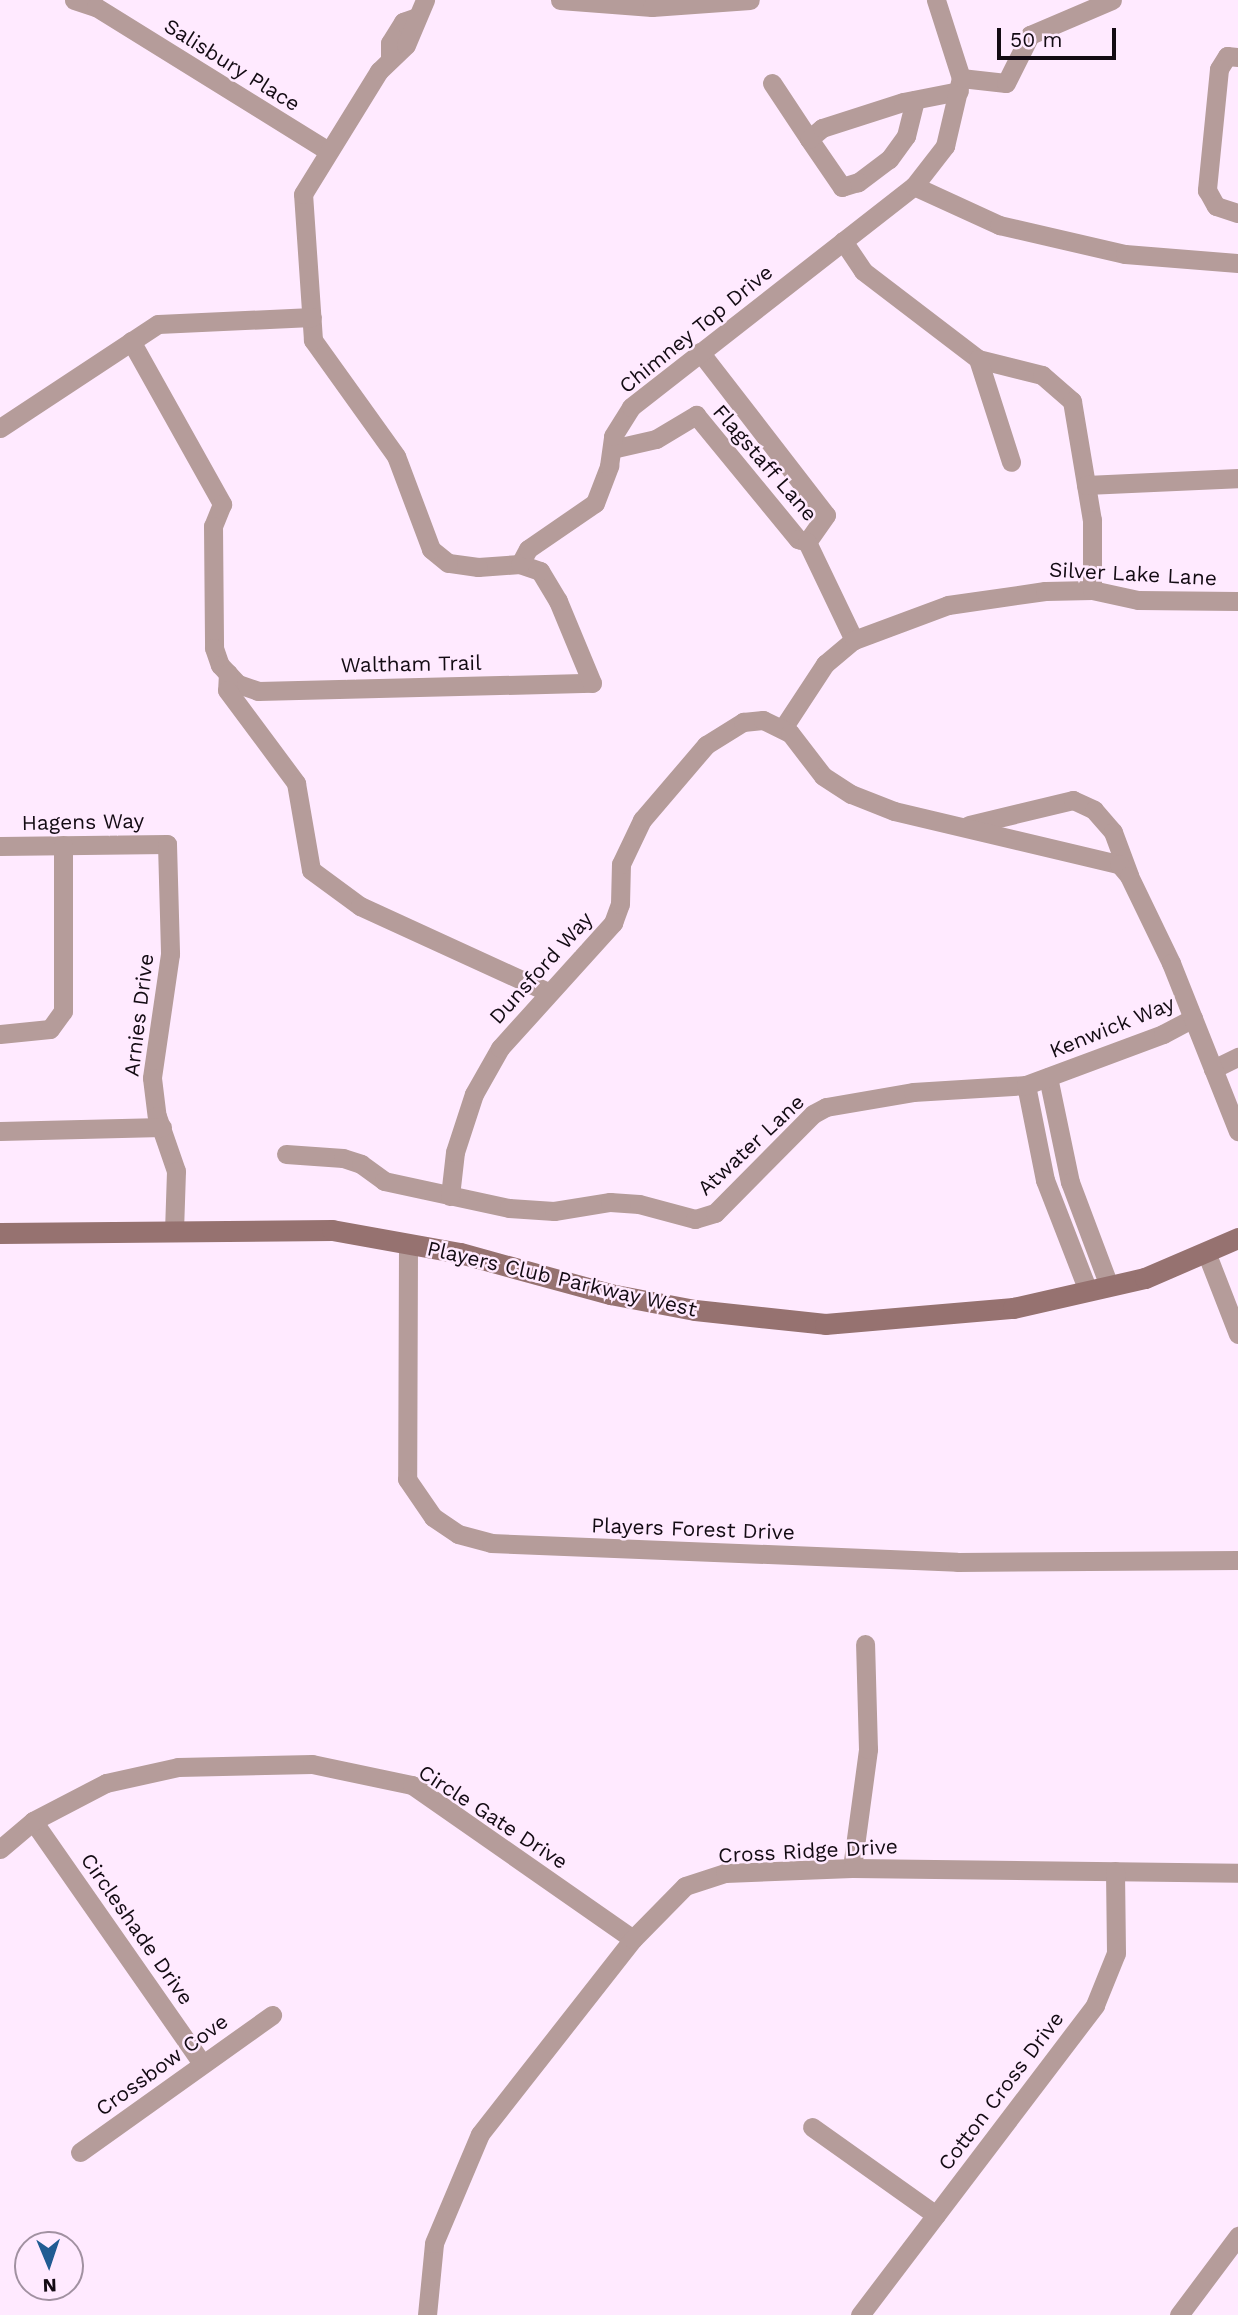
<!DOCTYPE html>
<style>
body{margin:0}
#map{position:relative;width:1238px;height:2315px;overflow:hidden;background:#ffeaff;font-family:"Work Sans",sans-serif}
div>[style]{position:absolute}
.street>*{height:19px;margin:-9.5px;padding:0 9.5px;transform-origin:9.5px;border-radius:9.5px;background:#b59c9a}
.secondary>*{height:21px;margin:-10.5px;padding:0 10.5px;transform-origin:10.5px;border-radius:10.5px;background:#967270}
span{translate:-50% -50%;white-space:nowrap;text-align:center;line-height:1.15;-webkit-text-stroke:5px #ffeaff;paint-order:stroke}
.street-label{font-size:21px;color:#130b13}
.north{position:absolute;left:14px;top:2231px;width:70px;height:70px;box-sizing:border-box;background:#ffeaff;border:2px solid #a191a1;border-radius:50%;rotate:178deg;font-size:19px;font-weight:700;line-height:28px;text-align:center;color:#130b13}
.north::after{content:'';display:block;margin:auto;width:24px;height:32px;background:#215c93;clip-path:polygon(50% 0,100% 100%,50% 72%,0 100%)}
.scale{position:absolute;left:997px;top:28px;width:119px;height:32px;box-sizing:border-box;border:4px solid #130b13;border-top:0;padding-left:9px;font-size:21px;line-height:24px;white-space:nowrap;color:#130b13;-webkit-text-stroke:5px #ffeaff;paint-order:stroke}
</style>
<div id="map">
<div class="street">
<i style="left:74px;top:0;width:23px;rotate:18deg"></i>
<i style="left:96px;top:7px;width:273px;rotate:31.8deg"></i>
<i style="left:560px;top:0;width:92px;rotate:4.4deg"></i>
<i style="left:652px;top:7px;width:98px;rotate:-4.1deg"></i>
<i style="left:390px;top:57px;width:14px;rotate:-90deg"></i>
<i style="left:390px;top:43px;width:25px;rotate:-58deg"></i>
<i style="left:403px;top:22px;width:12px;rotate:-20deg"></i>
<i style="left:1238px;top:57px;width:11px;rotate:-175deg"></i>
<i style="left:1227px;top:56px;width:15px;rotate:122deg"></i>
<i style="left:1219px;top:69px;width:122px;rotate:95.7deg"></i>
<i style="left:1207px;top:190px;width:18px;rotate:61deg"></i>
<i style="left:1216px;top:206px;width:23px;rotate:18deg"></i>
<i style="left:961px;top:78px;width:45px;rotate:6.3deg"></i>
<i style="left:1006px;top:83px;width:54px;rotate:-63.4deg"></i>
<i style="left:1030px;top:35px;width:89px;rotate:-23.1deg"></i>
<i style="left:772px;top:83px;width:67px;rotate:56.5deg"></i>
<i style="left:915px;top:100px;width:37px;rotate:104deg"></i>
<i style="left:906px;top:136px;width:29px;rotate:126deg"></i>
<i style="left:889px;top:159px;width:39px;rotate:143deg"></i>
<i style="left:858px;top:182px;width:17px;rotate:163deg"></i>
<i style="left:842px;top:187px;width:58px;rotate:-124.5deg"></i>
<i style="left:809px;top:139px;width:17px;rotate:-40deg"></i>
<i style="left:822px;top:128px;width:85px;rotate:-17.8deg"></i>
<i style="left:903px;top:102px;width:57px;rotate:-11.1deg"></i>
<i style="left:914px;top:186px;width:94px;rotate:24.6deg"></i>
<i style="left:999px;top:225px;width:129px;rotate:13deg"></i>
<i style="left:1125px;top:254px;width:113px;rotate:4.6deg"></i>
<i style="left:843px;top:241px;width:36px;rotate:56deg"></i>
<i style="left:863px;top:271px;width:145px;rotate:37.4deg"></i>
<i style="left:978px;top:359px;width:66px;rotate:14deg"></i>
<i style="left:1042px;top:375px;width:40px;rotate:41deg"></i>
<i style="left:1072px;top:401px;width:121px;rotate:80.5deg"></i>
<i style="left:1092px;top:520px;width:70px;rotate:90deg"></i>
<i style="left:131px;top:341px;width:187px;rotate:60.8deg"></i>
<i style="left:222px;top:504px;width:24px;rotate:112deg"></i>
<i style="left:213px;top:526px;width:122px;rotate:89.5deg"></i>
<i style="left:214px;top:648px;width:18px;rotate:71deg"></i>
<i style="left:220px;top:665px;width:26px;rotate:47deg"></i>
<i style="left:238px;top:684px;width:21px;rotate:19deg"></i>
<i style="left:258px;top:691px;width:334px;rotate:-1.4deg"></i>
<i style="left:592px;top:683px;width:89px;rotate:-112.5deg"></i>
<i style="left:558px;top:601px;width:35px;rotate:-121deg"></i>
<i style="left:540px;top:571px;width:21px;rotate:-161deg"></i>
<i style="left:520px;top:564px;width:42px;rotate:175.9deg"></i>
<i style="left:478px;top:567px;width:30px;rotate:-172deg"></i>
<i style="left:448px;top:563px;width:22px;rotate:-141deg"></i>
<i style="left:431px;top:549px;width:99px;rotate:-110.6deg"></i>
<i style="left:396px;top:456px;width:143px;rotate:-125.6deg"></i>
<i style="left:313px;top:340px;width:146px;rotate:-93.9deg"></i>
<i style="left:303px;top:194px;width:145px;rotate:-58.3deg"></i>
<i style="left:379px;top:71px;width:37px;rotate:-44deg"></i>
<i style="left:406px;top:45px;width:49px;rotate:-67.1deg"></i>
<i style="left:700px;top:352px;width:206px;rotate:52.3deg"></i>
<i style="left:826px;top:515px;width:33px;rotate:125deg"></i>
<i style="left:978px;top:359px;width:108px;rotate:72.2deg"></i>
<i style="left:0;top:428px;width:189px;rotate:-33.4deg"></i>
<i style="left:158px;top:324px;width:154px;rotate:-2.6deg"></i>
<i style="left:612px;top:449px;width:45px;rotate:-12.8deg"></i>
<i style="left:656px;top:439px;width:47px;rotate:-31deg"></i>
<i style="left:696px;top:415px;width:161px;rotate:50.6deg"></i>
<i style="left:798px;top:539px;width:9px;rotate:18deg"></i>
<i style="left:1086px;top:485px;width:152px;rotate:-2.6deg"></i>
<i style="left:807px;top:542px;width:109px;rotate:64.4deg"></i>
<i style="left:520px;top:564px;width:17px;rotate:-62deg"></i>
<i style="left:528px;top:549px;width:81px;rotate:-34.5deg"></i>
<i style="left:595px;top:503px;width:40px;rotate:-69deg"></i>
<i style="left:609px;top:466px;width:30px;rotate:-82deg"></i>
<i style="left:613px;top:436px;width:34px;rotate:-58deg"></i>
<i style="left:631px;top:407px;width:359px;rotate:-38deg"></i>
<i style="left:914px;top:186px;width:51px;rotate:-52.2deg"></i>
<i style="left:945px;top:146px;width:70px;rotate:-76.8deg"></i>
<i style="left:961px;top:78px;width:82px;rotate:-107.8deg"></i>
<i style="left:228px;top:673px;width:17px;rotate:93deg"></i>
<i style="left:227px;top:690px;width:116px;rotate:53.4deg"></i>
<i style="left:296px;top:783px;width:88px;rotate:80.2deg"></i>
<i style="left:311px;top:870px;width:61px;rotate:36.3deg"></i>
<i style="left:360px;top:906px;width:207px;rotate:24.6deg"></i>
<i style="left:783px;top:728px;width:77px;rotate:-56.7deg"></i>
<i style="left:825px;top:664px;width:38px;rotate:-40deg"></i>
<i style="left:854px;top:640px;width:100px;rotate:-20.4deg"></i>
<i style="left:948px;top:605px;width:98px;rotate:-8.2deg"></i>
<i style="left:1045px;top:591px;width:47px;rotate:-1.2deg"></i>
<i style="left:1092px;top:590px;width:47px;rotate:12.3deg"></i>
<i style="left:1138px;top:600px;width:100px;rotate:0.6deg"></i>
<i style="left:969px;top:825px;width:107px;rotate:-13.5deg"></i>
<i style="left:1073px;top:800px;width:23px;rotate:25deg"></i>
<i style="left:1094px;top:810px;width:29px;rotate:49deg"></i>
<i style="left:1113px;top:832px;width:46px;rotate:69.6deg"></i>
<i style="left:0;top:846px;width:167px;rotate:-0.7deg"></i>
<i style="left:167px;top:844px;width:110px;rotate:88.4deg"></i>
<i style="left:170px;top:954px;width:125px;rotate:98.3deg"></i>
<i style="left:152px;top:1078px;width:38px;rotate:83deg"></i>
<i style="left:157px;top:1116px;width:58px;rotate:70.9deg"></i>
<i style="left:176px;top:1171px;width:59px;rotate:91.9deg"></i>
<i style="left:0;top:1034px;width:50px;rotate:-5.7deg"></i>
<i style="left:50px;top:1029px;width:22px;rotate:-54deg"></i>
<i style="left:63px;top:1011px;width:166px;rotate:-90deg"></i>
<i style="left:1213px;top:1069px;width:28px;rotate:-26deg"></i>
<i style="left:1048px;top:1077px;width:107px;rotate:78.2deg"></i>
<i style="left:1070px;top:1182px;width:111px;rotate:69.4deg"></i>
<i style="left:1026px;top:1085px;width:97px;rotate:78.7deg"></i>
<i style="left:1045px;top:1180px;width:119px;rotate:68.8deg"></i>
<i style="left:0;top:1131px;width:162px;rotate:-1.4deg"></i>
<i style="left:286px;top:1154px;width:57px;rotate:4deg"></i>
<i style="left:343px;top:1158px;width:19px;rotate:18deg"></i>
<i style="left:361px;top:1164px;width:29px;rotate:36deg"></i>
<i style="left:384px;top:1181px;width:128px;rotate:12.2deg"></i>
<i style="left:509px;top:1208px;width:45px;rotate:3.8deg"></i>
<i style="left:554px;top:1211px;width:57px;rotate:-9.1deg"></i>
<i style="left:610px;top:1202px;width:29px;rotate:4deg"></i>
<i style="left:639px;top:1204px;width:58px;rotate:15deg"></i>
<i style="left:695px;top:1219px;width:21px;rotate:-17deg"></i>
<i style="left:715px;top:1213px;width:139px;rotate:-45.3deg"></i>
<i style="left:813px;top:1114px;width:15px;rotate:-28deg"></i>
<i style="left:826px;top:1107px;width:88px;rotate:-9.8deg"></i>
<i style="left:913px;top:1092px;width:113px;rotate:-3.5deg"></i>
<i style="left:1026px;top:1085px;width:146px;rotate:-20.4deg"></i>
<i style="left:1163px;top:1034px;width:34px;rotate:-28deg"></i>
<i style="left:450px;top:1196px;width:44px;rotate:-83.5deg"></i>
<i style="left:455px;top:1152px;width:61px;rotate:-71.9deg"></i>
<i style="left:474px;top:1094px;width:53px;rotate:-60.5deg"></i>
<i style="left:500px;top:1048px;width:169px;rotate:-47.9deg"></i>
<i style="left:613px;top:923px;width:20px;rotate:-70deg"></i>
<i style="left:620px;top:904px;width:40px;rotate:-88.6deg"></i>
<i style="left:621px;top:864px;width:49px;rotate:-64.5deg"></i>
<i style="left:642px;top:820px;width:99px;rotate:-49.5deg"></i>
<i style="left:706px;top:745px;width:44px;rotate:-31.9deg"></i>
<i style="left:743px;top:722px;width:20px;rotate:-6deg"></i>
<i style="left:763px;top:720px;width:30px;rotate:26deg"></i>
<i style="left:790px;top:733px;width:54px;rotate:52.5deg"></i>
<i style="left:823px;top:776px;width:33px;rotate:33deg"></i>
<i style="left:851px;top:794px;width:46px;rotate:21.6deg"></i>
<i style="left:894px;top:811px;width:231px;rotate:13.3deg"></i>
<i style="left:1119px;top:864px;width:16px;rotate:50deg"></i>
<i style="left:1129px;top:876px;width:97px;rotate:64.2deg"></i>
<i style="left:1171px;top:963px;width:181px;rotate:68.3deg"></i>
<i style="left:408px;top:1246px;width:233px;rotate:90.2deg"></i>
<i style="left:407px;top:1479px;width:46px;rotate:55.6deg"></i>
<i style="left:433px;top:1517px;width:30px;rotate:34deg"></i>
<i style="left:458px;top:1534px;width:34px;rotate:15deg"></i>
<i style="left:491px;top:1543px;width:466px;rotate:2.3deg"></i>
<i style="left:957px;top:1562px;width:281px;rotate:-0.4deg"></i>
<i style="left:1206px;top:1252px;width:88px;rotate:68.7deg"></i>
<i style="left:33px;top:1821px;width:295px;rotate:55.1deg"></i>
<i style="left:0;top:1849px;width:43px;rotate:-40.3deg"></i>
<i style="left:33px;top:1821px;width:82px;rotate:-27.5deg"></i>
<i style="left:106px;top:1783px;width:74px;rotate:-12.5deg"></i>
<i style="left:178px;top:1767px;width:134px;rotate:-1.3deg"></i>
<i style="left:312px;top:1764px;width:102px;rotate:11.9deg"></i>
<i style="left:412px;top:1785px;width:269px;rotate:34.9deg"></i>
<i style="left:852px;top:1868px;width:120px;rotate:-82.3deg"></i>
<i style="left:868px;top:1749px;width:105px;rotate:-91.6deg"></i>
<i style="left:812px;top:2127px;width:152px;rotate:35.4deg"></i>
<i style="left:80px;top:2152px;width:236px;rotate:-35.5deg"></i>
<i style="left:427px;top:2315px;width:72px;rotate:-84.4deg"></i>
<i style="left:434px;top:2243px;width:118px;rotate:-67.1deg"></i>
<i style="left:480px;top:2134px;width:248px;rotate:-51.9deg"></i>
<i style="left:633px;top:1939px;width:74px;rotate:-45.5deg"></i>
<i style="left:685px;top:1886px;width:42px;rotate:-18deg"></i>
<i style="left:725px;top:1873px;width:127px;rotate:-2.3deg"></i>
<i style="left:852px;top:1868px;width:386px;rotate:0.7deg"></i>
<i style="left:860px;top:2315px;width:389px;rotate:-52.8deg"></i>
<i style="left:1095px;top:2005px;width:56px;rotate:-68deg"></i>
<i style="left:1116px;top:1953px;width:82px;rotate:-90.7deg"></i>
<i style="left:1179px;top:2315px;width:99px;rotate:-53.2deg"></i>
</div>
<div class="secondary">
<i style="left:0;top:1233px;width:332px;rotate:-0.5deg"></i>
<i style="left:332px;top:1230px;width:130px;rotate:10.2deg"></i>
<i style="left:460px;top:1253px;width:156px;rotate:15.3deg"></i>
<i style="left:610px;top:1294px;width:86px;rotate:10.7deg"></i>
<i style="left:695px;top:1310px;width:131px;rotate:6.1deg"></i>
<i style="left:825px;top:1324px;width:189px;rotate:-4.9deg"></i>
<i style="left:1013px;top:1308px;width:135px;rotate:-12.8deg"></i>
<i style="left:1145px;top:1278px;width:101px;rotate:-23.3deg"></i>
</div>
<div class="street-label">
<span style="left:232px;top:65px;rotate:32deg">Salisbury Place</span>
<span style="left:696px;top:329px;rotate:-39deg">Chimney Top Drive</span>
<span style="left:765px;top:463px;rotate:49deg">Flagstaff Lane</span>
<span style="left:1133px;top:574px;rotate:3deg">Silver Lake Lane</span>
<span style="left:411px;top:664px;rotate:-1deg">Waltham Trail</span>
<span style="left:83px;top:822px;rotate:-1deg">Hagens Way</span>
<span style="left:541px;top:968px;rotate:-48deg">Dunsford Way</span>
<span style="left:139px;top:1015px;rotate:-83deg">Arnies Drive</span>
<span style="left:1112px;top:1027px;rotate:-22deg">Kenwick Way</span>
<span style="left:751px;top:1145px;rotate:-43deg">Atwater Lane</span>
<span style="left:562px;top:1279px;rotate:13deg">Players Club Parkway West</span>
<span style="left:693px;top:1529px;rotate:2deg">Players Forest Drive</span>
<span style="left:493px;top:1817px;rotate:33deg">Circle Gate Drive</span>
<span style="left:808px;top:1851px;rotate:-3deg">Cross Ridge Drive</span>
<span style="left:137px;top:1929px;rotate:55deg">Circleshade Drive</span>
<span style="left:162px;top:2065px;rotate:-36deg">Crossbow Cove</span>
<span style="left:1001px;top:2091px;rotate:-53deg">Cotton Cross Drive</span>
</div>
<div class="north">N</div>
<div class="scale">50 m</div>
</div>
